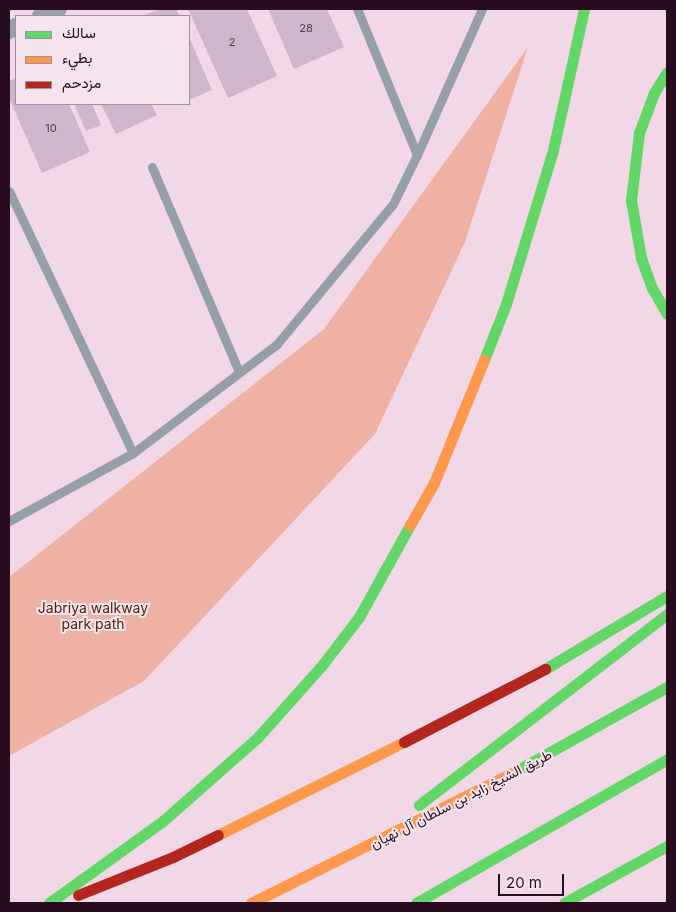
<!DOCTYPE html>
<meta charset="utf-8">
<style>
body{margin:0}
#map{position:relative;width:676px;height:912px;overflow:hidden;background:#f2d7e7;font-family:Inter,Vazirmatn,sans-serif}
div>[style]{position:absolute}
.green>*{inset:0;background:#eeb2a4}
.building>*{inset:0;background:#ceb7ca}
.lane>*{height:9px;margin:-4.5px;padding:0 4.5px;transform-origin:4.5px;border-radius:4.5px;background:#979fa6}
.street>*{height:18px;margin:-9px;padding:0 9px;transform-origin:9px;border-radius:9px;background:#979fa6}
.fast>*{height:11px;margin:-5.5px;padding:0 5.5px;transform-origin:5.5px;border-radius:5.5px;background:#63d668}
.slow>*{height:11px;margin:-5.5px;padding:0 5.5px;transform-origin:5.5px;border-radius:5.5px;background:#ff974d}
.jam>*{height:11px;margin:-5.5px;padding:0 5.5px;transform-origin:5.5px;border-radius:5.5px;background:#b3261e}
span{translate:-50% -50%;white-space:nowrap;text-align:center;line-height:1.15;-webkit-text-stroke:4px #f5e4ed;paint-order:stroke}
.number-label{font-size:11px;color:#52384a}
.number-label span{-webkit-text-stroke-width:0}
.park-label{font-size:14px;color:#4f210b}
.street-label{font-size:14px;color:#290d1f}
.frame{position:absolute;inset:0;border:10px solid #290d1f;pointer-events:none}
.legend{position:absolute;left:15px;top:15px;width:175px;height:90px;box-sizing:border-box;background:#f5e4ed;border:1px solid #a38e9b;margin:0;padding:6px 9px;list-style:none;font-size:15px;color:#290d1f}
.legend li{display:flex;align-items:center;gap:10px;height:25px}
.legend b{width:25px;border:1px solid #a38e9b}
.scale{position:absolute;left:498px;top:874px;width:66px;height:22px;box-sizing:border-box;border:2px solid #290d1f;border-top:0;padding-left:6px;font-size:15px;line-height:18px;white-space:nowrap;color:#290d1f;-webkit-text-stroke:4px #f5e4ed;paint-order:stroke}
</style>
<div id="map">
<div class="green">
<i style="clip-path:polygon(528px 47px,465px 242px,375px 434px,144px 681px,9px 756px,9px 577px,324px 329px)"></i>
</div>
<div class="building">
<i style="clip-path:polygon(160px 9px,176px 9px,180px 16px,142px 16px)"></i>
<i style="clip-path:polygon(188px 9px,247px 9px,277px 76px,228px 98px)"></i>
<i style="clip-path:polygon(268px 9px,327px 9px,344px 47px,294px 69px)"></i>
<i style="clip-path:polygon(189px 37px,212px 90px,189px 100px)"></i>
<i style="clip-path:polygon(16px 78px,16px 104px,69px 104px,90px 152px,42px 173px,9px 98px,9px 81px)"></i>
<i style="clip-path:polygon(74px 104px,92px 104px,101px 125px,86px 131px)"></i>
<i style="clip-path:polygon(101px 104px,151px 104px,157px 115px,116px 134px)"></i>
</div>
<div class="lane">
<i style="left:417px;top:155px;width:160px;rotate:-66deg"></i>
<i style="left:152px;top:167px;width:223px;rotate:67deg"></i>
<i style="left:9px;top:191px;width:290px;rotate:64.7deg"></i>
<i style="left:9px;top:521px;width:141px;rotate:-28.7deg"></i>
<i style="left:133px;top:453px;width:181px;rotate:-37.1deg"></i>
<i style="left:277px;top:344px;width:182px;rotate:-50.4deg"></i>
<i style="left:393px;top:204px;width:55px;rotate:-63.9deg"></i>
<i style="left:417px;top:155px;width:158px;rotate:-112.3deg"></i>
</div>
<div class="street">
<i style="left:41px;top:16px;width:18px;rotate:-22deg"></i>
<i style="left:9px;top:30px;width:8px;rotate:-23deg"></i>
</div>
<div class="fast">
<i style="left:667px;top:72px;width:25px;rotate:122deg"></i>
<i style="left:654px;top:93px;width:43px;rotate:110.6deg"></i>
<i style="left:639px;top:133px;width:67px;rotate:96.8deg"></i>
<i style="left:631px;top:200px;width:59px;rotate:80.2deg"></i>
<i style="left:641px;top:258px;width:32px;rotate:70deg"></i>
<i style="left:652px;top:288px;width:30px;rotate:60deg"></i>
<i style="left:484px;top:360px;width:60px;rotate:-68.6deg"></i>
<i style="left:506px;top:304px;width:161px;rotate:-73deg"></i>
<i style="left:553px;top:150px;width:144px;rotate:-77.6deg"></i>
<i style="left:545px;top:669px;width:142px;rotate:-30.9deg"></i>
<i style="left:514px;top:772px;width:175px;rotate:-29.1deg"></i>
<i style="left:419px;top:805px;width:313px;rotate:-37.6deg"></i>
<i style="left:49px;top:903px;width:142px;rotate:-35.8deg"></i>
<i style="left:164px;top:820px;width:125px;rotate:-41.4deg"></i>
<i style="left:258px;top:737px;width:98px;rotate:-48.3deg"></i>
<i style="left:323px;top:664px;width:59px;rotate:-52.5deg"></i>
<i style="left:359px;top:617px;width:105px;rotate:-61deg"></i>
<i style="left:416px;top:903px;width:289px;rotate:-29.8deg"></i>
<i style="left:564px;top:903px;width:118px;rotate:-29deg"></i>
</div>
<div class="slow">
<i style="left:410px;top:525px;width:48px;rotate:-60.3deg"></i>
<i style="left:434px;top:483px;width:133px;rotate:-67.9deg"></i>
<i style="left:218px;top:835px;width:208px;rotate:-26.6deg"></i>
<i style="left:251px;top:903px;width:294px;rotate:-26.5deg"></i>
</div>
<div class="jam">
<i style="left:404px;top:742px;width:159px;rotate:-27.4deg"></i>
<i style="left:78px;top:895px;width:102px;rotate:-21.8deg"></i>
<i style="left:173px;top:857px;width:50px;rotate:-26.1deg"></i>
</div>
<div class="number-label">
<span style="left:306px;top:28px">28</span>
<span style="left:232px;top:42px">2</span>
<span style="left:51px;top:128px">10</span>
</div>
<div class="park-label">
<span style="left:93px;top:616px">Jabriya walkway<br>park path</span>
</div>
<div class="street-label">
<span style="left:461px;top:799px;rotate:-27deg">طريق الشيخ زايد بن سلطان آل نهيان</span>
</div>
<div class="frame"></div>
<ul class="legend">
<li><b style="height:6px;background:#63d668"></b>سالك</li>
<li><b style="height:6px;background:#ff974d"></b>بطيء</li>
<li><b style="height:6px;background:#b3261e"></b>مزدحم</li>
</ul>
<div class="scale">20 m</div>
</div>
